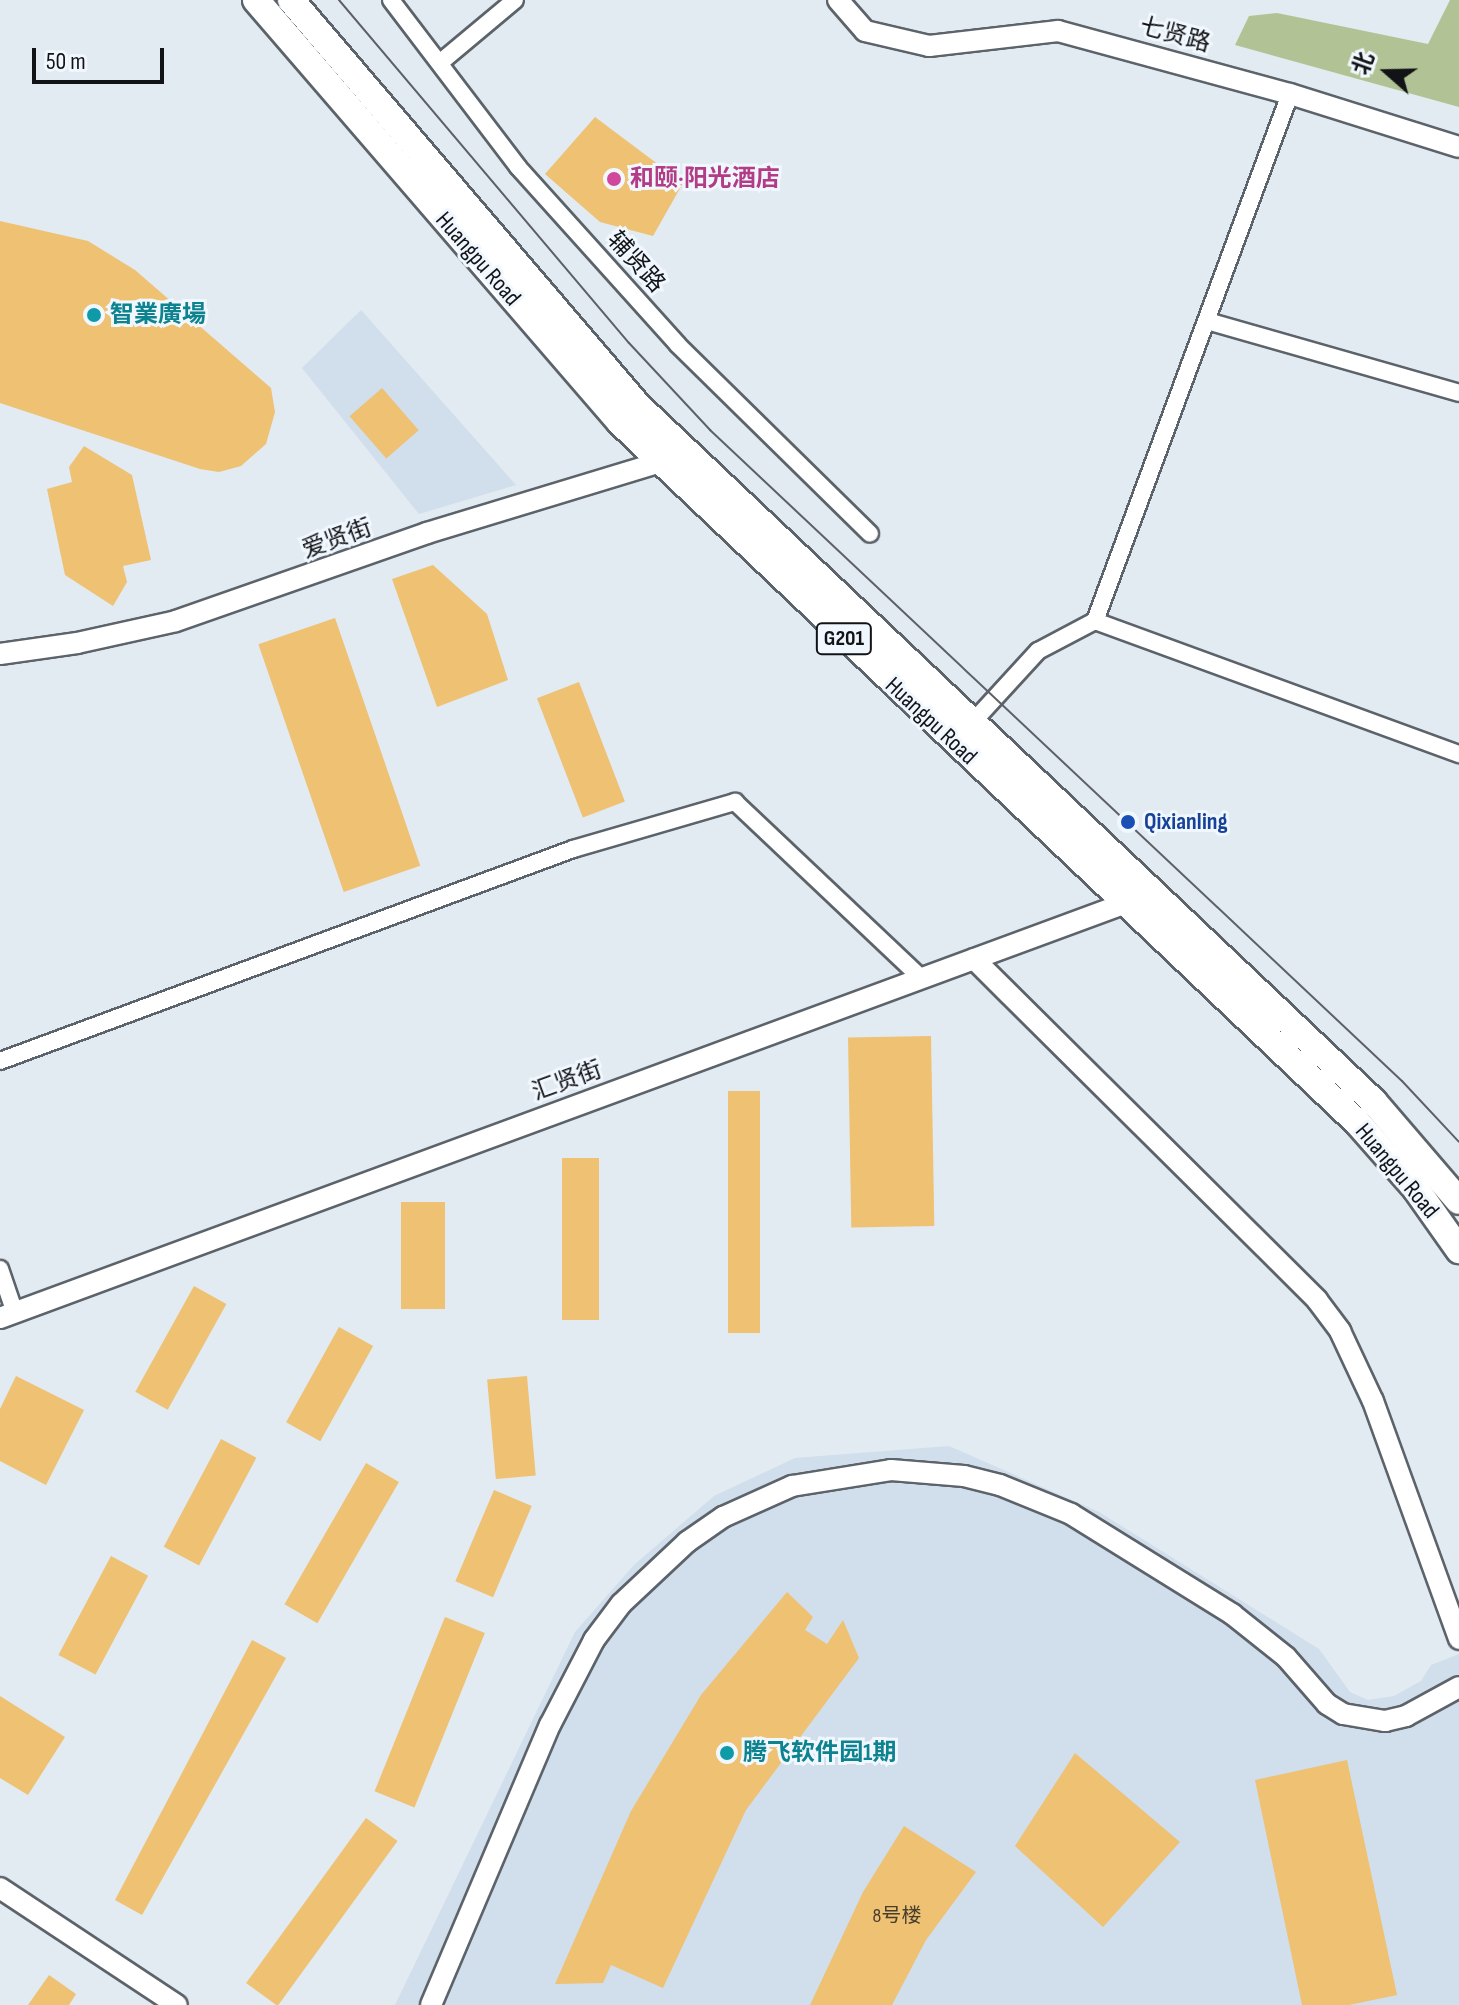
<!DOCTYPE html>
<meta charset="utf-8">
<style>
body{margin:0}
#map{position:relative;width:1459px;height:2005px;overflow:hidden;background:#e2eaf2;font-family:"Sofia Sans Condensed","Noto Sans SC",sans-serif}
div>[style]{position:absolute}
.built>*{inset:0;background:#d1deec}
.green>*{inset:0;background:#b1c394}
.building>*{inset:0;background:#eec173;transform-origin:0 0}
.roads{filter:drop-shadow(2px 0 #5c636a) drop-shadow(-2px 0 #5c636a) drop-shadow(0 2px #5c636a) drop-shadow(0 -2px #5c636a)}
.minor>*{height:16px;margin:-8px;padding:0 8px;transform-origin:8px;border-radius:8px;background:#fff}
.tertiary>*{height:20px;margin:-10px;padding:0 10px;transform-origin:10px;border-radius:10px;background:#fff}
.trunk>*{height:26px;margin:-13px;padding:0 13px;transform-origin:13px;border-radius:13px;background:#fff}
.tram>*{height:2px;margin:-1px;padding:0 1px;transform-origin:1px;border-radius:1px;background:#5d6166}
.dots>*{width:22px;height:22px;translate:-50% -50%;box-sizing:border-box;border:4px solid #f1f7fe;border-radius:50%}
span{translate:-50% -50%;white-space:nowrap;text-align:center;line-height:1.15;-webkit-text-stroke:6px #f1f7fe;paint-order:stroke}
.number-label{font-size:20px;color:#483e2d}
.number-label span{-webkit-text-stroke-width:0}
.shield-label span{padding:2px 6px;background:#f1f7fe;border:2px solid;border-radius:6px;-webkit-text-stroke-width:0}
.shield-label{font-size:22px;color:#111316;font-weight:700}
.street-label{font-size:24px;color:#111316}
.hotel-label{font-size:24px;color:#b23c85;font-weight:700}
.left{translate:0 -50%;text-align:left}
.culture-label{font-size:24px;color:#0d838f;font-weight:700}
.transit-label{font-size:24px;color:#164399;font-weight:700}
.north{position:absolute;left:1347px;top:32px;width:80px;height:80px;-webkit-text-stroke:6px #f1f7fe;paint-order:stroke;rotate:290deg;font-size:22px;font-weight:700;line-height:32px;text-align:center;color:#111316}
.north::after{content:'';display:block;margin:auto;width:28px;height:36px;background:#111316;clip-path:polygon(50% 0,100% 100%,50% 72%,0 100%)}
.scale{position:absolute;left:32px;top:48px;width:132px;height:36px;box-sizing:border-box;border:4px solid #111316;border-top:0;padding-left:10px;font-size:24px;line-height:28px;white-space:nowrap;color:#111316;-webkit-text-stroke:6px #f1f7fe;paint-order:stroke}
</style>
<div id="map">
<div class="built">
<i style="clip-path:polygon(361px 310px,516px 485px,419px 514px,302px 368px)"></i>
<i style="clip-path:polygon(949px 1446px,1099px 1512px,1319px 1649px,1350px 1692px,1368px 1700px,1394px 1696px,1421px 1681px,1431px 1665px,1459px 1654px,1459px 2005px,395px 2005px,575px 1632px,634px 1565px,714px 1496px,795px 1458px)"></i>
</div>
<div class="green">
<i style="clip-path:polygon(1450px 0,1459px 0,1459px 107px,1235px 45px,1249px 16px,1277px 13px,1428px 44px)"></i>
</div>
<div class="building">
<i style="clip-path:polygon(595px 117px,683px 183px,653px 236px,600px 222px,545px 174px)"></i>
<i style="clip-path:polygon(0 221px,88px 241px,135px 270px,271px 388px,275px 412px,266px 444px,241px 466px,219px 472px,200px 469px,0 403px)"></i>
<i style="left:382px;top:388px;width:56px;height:43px;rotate:49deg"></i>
<i style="clip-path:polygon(84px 446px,132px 475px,151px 560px,123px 566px,127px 582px,113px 606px,65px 575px,47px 489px,72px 482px,69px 467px)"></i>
<i style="clip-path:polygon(433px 565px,487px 614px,508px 680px,437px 707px,392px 579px)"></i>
<i style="left:335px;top:618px;width:262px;height:81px;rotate:71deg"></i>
<i style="left:579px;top:682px;width:128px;height:45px;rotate:69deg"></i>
<i style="left:931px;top:1036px;width:190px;height:83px;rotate:89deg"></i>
<i style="left:728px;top:1091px;width:32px;height:242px"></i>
<i style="left:562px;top:1158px;width:37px;height:162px"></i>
<i style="left:401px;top:1202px;width:44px;height:107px"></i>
<i style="left:194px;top:1286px;width:37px;height:121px;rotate:29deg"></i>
<i style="left:339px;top:1327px;width:39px;height:109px;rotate:29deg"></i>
<i style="clip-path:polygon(16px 1376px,84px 1410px,46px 1485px,0 1461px,0 1409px)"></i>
<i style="left:527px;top:1376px;width:100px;height:40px;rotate:85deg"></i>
<i style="left:221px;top:1439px;width:40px;height:122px;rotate:28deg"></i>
<i style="left:366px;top:1463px;width:38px;height:163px;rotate:30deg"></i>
<i style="left:494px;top:1490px;width:41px;height:99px;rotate:23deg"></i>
<i style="left:111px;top:1556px;width:42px;height:112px;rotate:28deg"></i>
<i style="clip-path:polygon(787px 1592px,813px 1617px,805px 1630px,827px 1644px,843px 1620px,859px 1658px,746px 1810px,663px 1988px,611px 1965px,603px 1983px,555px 1984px,631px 1811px,701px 1695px)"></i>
<i style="left:445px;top:1617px;width:43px;height:188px;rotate:22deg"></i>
<i style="clip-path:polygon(252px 1640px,286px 1658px,142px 1915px,115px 1900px)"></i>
<i style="clip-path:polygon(0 1696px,65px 1737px,28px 1795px,0 1778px)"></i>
<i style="clip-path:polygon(1075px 1753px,1180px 1842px,1103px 1927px,1015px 1846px)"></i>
<i style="clip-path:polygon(1347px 1760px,1397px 1995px,1349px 2005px,1302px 2005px,1255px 1780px)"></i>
<i style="left:366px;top:1818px;width:39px;height:204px;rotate:36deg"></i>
<i style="clip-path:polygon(904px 1826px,976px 1872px,926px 1940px,892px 2005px,810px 2005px,863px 1892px)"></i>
<i style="clip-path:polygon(49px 1975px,76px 1994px,69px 2005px,28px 2005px)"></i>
</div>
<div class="roads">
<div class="minor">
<i style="left:391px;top:0;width:210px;rotate:52.7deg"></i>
<i style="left:518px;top:167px;width:239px;rotate:48deg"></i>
<i style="left:678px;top:345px;width:269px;rotate:44.5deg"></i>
<i style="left:442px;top:61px;width:95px;rotate:-39.9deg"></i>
<i style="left:1207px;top:321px;width:262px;rotate:15.9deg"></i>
<i style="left:1095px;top:621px;width:388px;rotate:20.1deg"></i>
<i style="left:972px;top:723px;width:98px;rotate:-47.5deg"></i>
<i style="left:1038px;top:651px;width:64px;rotate:-27.8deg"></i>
<i style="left:1095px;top:621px;width:562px;rotate:-69.69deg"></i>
<i style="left:0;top:1061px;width:611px;rotate:-20.3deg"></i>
<i style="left:573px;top:849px;width:169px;rotate:-16.2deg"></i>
<i style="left:735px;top:802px;width:256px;rotate:43.4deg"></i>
<i style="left:0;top:1269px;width:46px;rotate:71.2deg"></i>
</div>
<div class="tertiary">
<i style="left:838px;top:0;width:41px;rotate:48.9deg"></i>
<i style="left:865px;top:31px;width:66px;rotate:13.2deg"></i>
<i style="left:929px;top:46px;width:130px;rotate:-6.6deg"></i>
<i style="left:1058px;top:31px;width:240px;rotate:15.2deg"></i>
<i style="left:1290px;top:94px;width:177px;rotate:17.4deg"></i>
<i style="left:0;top:654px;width:78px;rotate:-8.1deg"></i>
<i style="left:77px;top:643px;width:101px;rotate:-12.5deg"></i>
<i style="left:176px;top:621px;width:266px;rotate:-19.3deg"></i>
<i style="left:427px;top:533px;width:255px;rotate:-16.9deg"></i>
<i style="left:974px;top:959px;width:484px;rotate:44.8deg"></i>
<i style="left:1317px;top:1300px;width:39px;rotate:53deg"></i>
<i style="left:1340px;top:1331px;width:77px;rotate:64.8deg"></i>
<i style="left:1373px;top:1401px;width:253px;rotate:70.1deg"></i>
<i style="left:0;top:1318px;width:1212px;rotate:-20.23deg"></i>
<i style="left:0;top:1888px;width:212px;rotate:33.5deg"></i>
<i style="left:431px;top:2005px;width:304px;rotate:-67deg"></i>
<i style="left:550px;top:1725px;width:96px;rotate:-62.6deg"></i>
<i style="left:594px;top:1640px;width:45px;rotate:-53.1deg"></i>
<i style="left:621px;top:1604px;width:91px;rotate:-43.2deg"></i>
<i style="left:687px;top:1542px;width:44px;rotate:-34.8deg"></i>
<i style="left:723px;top:1517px;width:76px;rotate:-24.2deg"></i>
<i style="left:792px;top:1486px;width:100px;rotate:-9.2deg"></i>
<i style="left:891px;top:1470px;width:73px;rotate:4.7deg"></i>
<i style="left:964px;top:1476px;width:37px;rotate:14deg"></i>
<i style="left:1000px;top:1485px;width:77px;rotate:22.2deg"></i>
<i style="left:1071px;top:1514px;width:190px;rotate:31.8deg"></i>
<i style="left:1232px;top:1614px;width:69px;rotate:38.5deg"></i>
<i style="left:1286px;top:1657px;width:62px;rotate:48.9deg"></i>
<i style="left:1327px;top:1704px;width:19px;rotate:32deg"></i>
<i style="left:1343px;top:1714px;width:43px;rotate:9.5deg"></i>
<i style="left:1385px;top:1721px;width:22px;rotate:-13deg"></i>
<i style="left:1406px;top:1716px;width:60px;rotate:-28.7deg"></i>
</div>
<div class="trunk">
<i style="left:256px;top:0;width:557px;rotate:49.22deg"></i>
<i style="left:620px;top:422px;width:1016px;rotate:43.53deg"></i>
<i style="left:1357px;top:1122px;width:89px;rotate:48.6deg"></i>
<i style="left:1416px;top:1189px;width:75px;rotate:54.8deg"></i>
<i style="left:291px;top:0;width:534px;rotate:49.48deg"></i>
<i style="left:638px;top:406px;width:1013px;rotate:43.4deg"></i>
<i style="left:1374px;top:1102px;width:130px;rotate:49.4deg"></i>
</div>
</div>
<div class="tram">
<i style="left:339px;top:0;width:449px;rotate:49.8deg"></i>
<i style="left:629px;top:343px;width:119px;rotate:47deg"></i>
<i style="left:710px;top:430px;width:950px;rotate:43.25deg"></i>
<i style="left:1402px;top:1081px;width:83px;rotate:46.9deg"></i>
</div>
<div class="dots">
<i style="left:614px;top:179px;background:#d1479c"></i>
<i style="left:94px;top:315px;background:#0f9aa8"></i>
<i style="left:1128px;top:822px;background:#1a4fb4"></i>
<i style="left:727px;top:1753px;background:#0f9aa8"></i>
</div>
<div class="number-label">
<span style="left:897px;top:1916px">8号楼</span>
</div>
<div class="shield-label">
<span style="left:844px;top:639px">G201</span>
</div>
<div class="street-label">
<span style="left:1175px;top:35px;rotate:15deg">七贤路</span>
<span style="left:478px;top:259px;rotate:49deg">Huangpu Road</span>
<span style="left:636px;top:262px;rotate:48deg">辅贤路</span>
<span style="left:337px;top:539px;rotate:-20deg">爱贤街</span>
<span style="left:931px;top:721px;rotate:43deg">Huangpu Road</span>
<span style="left:567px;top:1081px;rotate:-20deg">汇贤街</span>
<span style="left:1397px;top:1171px;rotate:50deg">Huangpu Road</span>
</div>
<div class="hotel-label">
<span class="left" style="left:630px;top:179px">和颐·阳光酒店</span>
</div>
<div class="culture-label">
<span class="left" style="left:110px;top:315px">智業廣場</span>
<span class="left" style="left:743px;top:1753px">腾飞软件园1期</span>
</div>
<div class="transit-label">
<span class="left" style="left:1144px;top:822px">Qixianling</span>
</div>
<div class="north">北</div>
<div class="scale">50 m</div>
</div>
